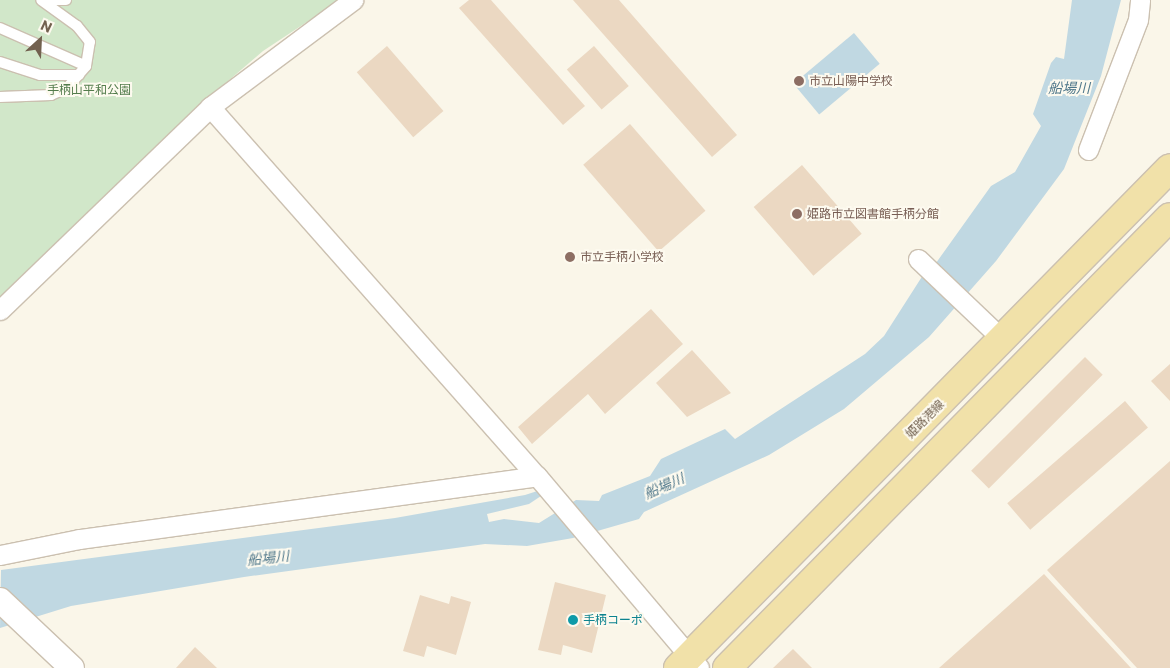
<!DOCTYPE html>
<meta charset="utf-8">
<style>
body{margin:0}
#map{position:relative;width:1170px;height:668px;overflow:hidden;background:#faf6e9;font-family:Commissioner,"Noto Sans JP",sans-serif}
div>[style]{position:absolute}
.green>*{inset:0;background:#d1e7c9}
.water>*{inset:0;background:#c0d8e2;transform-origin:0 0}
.building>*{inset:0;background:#ebd8c2;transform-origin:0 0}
.roads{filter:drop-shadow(1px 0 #cbc0b0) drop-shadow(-1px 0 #cbc0b0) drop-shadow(0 1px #cbc0b0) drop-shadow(0 -1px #cbc0b0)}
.service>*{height:10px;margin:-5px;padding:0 5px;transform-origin:5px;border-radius:5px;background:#fff}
.minor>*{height:19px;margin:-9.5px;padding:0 9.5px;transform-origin:9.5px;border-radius:9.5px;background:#fff}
.tertiary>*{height:24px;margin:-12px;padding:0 12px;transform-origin:12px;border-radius:12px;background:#fff}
.primary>*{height:28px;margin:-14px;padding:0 14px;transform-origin:14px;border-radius:14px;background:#f1e1a9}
.dots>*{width:14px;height:14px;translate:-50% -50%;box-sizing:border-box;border:2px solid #fdfaef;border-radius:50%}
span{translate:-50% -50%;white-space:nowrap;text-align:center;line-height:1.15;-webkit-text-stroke:4px #fdfaef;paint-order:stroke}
.education-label{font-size:12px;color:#785e54}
.left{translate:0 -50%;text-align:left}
.park-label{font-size:12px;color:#537c4c}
.street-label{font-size:12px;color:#72614f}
.culture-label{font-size:12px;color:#0d838f}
.water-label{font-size:14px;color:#4f778a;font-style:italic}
.north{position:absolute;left:15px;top:15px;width:50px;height:50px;-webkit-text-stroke:4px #fdfaef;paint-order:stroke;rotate:25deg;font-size:14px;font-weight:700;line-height:20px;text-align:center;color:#72614f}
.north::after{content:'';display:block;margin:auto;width:18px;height:22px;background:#72614f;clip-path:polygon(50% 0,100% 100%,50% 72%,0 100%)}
</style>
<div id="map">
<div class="green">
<i style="clip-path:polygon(0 0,340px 0,263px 51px,199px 106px,0 306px)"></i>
</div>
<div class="water">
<i style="clip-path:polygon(1072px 0,1121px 0,1101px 76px,1064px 169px,996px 261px,929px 337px,844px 409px,769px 455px,644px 512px,639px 519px,573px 538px,527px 546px,485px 544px,244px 577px,71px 606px,0 628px,1px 570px,395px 518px,525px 495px,559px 484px,529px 504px,487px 514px,489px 522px,504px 519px,539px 523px,576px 500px,599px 501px,602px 495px,650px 476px,661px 459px,725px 429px,735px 439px,865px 354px,884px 336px,932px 261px,936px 263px,991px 186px,1015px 172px,1041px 126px,1033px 114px,1051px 63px,1056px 57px,1064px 59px)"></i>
<i style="left:854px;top:33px;width:40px;height:79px;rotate:50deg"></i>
</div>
<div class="building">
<i style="clip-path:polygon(469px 0,491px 0,585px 106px,563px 125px,459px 8px)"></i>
<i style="clip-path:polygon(573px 0,619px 0,737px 135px,712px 157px)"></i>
<i style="left:387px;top:46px;width:86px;height:40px;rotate:49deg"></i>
<i style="left:594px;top:46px;width:53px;height:36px;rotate:49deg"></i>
<i style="left:630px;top:124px;width:115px;height:62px;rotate:49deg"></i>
<i style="left:802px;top:165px;width:91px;height:64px;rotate:49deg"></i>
<i style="clip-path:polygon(651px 309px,683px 344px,605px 414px,588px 394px,532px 444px,518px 427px)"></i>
<i style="clip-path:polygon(692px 350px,731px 393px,687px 417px,656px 383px)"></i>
<i style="left:1085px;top:357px;width:25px;height:161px;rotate:45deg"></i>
<i style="clip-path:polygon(1170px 364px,1170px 401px,1151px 381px)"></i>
<i style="left:1125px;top:401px;width:35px;height:156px;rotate:49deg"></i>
<i style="clip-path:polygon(1170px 461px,1170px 668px,1137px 668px,1047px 570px)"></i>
<i style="clip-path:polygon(1044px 574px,1131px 668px,939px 668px)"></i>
<i style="clip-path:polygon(555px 582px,606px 595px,592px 653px,563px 645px,561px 655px,538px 650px)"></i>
<i style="clip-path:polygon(420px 595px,449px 604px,451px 596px,471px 602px,456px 655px,427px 646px,424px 657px,403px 651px)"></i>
<i style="clip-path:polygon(195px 647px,217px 668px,176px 668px)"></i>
<i style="clip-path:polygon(793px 649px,812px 668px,773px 668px)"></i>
</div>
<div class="roads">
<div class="service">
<i style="left:50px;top:0;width:16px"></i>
<i style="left:0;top:28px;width:94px;rotate:23.8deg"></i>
<i style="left:0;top:62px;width:42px;rotate:18deg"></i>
<i style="left:40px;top:75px;width:39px"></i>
<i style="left:0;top:97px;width:51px;rotate:-2.2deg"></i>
<i style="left:51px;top:95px;width:17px;rotate:-24deg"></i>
<i style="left:67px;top:88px;width:29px;rotate:-49deg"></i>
<i style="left:86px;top:66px;width:24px;rotate:-81deg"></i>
<i style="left:90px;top:42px;width:21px;rotate:-129deg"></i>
<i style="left:77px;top:26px;width:44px;rotate:-144.2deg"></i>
</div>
<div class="minor">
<i style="left:210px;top:107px;width:493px;rotate:48.5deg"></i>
<i style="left:537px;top:476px;width:251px;rotate:49.8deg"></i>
<i style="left:1088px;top:150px;width:139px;rotate:-69deg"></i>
<i style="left:1138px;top:20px;width:20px;rotate:-84deg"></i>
<i style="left:918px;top:259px;width:117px;rotate:43.6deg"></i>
<i style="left:0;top:310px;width:292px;rotate:-44deg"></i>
<i style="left:210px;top:107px;width:179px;rotate:-36.8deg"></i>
<i style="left:0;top:555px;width:81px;rotate:-11.4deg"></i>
<i style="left:79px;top:539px;width:462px;rotate:-7.8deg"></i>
</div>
<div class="tertiary">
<i style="left:0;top:600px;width:99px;rotate:43.4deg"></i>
</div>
<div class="primary">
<i style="left:678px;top:668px;width:701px;rotate:-45.46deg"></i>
<i style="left:727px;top:668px;width:632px;rotate:-45.51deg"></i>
</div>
</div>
<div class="dots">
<i style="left:799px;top:81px;background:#8d6e63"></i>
<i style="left:797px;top:214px;background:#8d6e63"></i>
<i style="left:570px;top:257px;background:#8d6e63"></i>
<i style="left:573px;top:620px;background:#0f9aa8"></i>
</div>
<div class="education-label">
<span class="left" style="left:809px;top:81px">市立山陽中学校</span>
<span class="left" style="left:807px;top:214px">姫路市立図書館手柄分館</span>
<span class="left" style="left:580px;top:257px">市立手柄小学校</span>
</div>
<div class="park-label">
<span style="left:89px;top:90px">手柄山平和公園</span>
</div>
<div class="street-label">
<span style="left:925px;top:419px;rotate:-45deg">姫路港線</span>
</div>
<div class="culture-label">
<span class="left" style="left:583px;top:620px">手柄コーポ</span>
</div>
<div class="water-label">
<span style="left:1069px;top:88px">船場川</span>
<span style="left:664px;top:486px;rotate:-24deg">船場川</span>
<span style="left:268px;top:558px;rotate:-6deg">船場川</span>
</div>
<div class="north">N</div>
</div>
